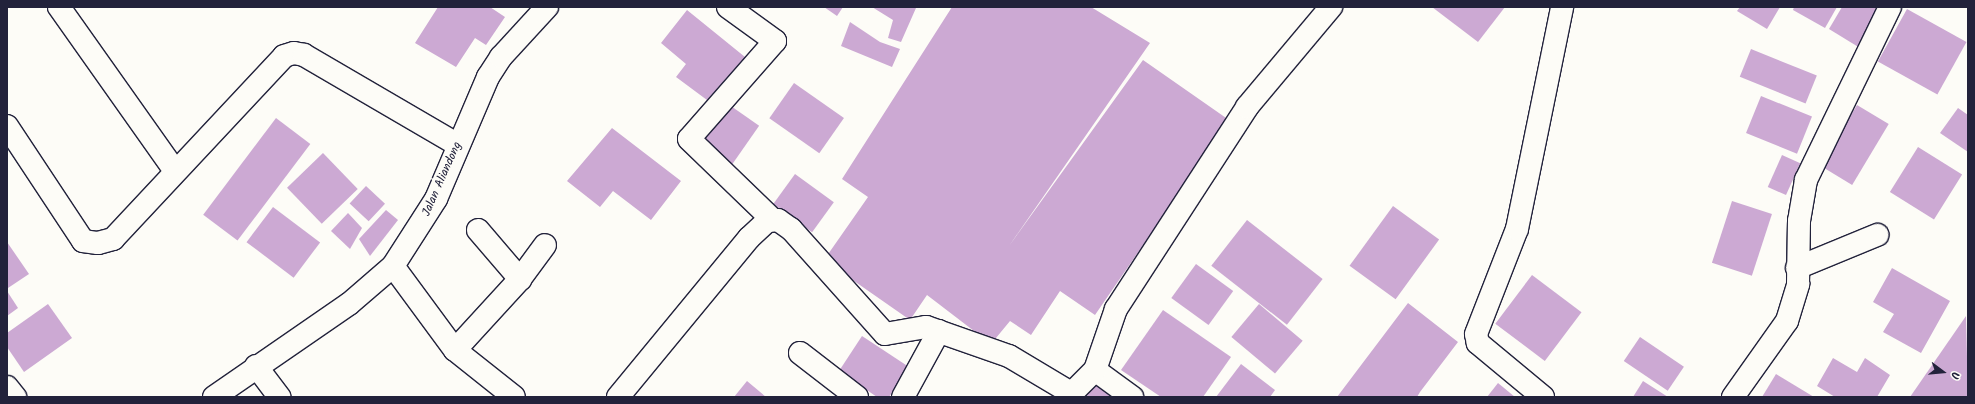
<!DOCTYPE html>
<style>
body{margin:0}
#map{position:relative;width:1975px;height:404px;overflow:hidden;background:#fdfcf7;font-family:Kalam,sans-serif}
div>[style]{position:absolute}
.building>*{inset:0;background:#cca9d3;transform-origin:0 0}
.roads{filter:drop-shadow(1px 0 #22223b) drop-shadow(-1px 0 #22223b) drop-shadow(0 1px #22223b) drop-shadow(0 -1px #22223b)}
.minor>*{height:22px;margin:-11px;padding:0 11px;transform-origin:11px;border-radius:11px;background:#fdfcf7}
span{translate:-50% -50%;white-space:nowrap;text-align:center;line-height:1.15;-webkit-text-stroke:4px #fdfcf7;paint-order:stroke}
.street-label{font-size:12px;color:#22223b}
.frame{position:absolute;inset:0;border:8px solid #22223b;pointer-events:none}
.north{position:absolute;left:1923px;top:352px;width:40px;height:40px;-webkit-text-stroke:3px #fdfcf7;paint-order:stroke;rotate:106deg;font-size:11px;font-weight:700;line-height:16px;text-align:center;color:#22223b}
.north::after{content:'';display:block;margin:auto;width:14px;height:18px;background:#22223b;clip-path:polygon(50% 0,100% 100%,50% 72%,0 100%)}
</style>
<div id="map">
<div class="building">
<i style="clip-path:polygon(438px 7px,490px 7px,505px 17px,486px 45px,475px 38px,456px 67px,415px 43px)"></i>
<i style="clip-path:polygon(824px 7px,843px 7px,837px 16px)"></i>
<i style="clip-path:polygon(872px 7px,916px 8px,901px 42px,888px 38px,893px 20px)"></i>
<i style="clip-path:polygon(952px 7px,1091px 7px,1150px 43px,1009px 246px,1143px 60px,1229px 120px,1095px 315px,1060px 291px,1031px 335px,1010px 321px,991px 344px,927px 295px,910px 320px,824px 260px,868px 197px,842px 179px)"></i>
<i style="clip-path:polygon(1432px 7px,1505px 7px,1478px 42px)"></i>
<i style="clip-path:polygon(1740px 7px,1780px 7px,1767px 29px,1737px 11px)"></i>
<i style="clip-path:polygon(1794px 7px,1837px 7px,1825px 28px,1793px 10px)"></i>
<i style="clip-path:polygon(1842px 7px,1885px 7px,1860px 48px,1829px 29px)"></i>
<i style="left:1907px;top:9px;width:68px;height:60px;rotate:29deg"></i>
<i style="clip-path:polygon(687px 10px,745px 57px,707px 100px,676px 77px,686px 64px,661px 43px)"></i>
<i style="clip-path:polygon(850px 22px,880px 42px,900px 49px,892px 67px,841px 46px)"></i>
<i style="left:1751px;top:49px;width:71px;height:30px;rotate:22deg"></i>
<i style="left:794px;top:83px;width:61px;height:43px;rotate:35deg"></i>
<i style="left:1761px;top:96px;width:55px;height:40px;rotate:22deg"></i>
<i style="left:728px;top:104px;width:38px;height:49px;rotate:35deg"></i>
<i style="left:1857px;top:105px;width:37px;height:71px;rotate:31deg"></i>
<i style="clip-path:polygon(1958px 108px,1968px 115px,1968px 152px,1940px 133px)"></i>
<i style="left:276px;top:118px;width:43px;height:121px;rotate:37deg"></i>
<i style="clip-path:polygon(612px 128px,681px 181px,651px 220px,613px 191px,600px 207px,567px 181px)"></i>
<i style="left:1918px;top:147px;width:52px;height:53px;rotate:32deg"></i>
<i style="left:323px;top:153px;width:50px;height:50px;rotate:46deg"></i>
<i style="left:1782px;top:155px;width:20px;height:35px;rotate:24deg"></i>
<i style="left:795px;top:174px;width:48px;height:37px;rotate:36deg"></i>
<i style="left:366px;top:186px;width:26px;height:24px;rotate:43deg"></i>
<i style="left:1732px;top:201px;width:42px;height:65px;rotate:18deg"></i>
<i style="left:1393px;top:206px;width:57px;height:74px;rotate:36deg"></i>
<i style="left:273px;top:207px;width:59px;height:44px;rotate:37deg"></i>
<i style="clip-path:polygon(386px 210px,398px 220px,370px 256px,359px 239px)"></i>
<i style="clip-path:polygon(348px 213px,362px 228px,350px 249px,331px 231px)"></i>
<i style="left:1247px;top:220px;width:96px;height:58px;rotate:38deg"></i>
<i style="clip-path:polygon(7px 242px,29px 274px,8px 288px,7px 286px)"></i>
<i style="left:1196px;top:264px;width:46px;height:42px;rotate:36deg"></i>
<i style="clip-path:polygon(1892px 268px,1950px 301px,1921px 353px,1883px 332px,1894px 314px,1873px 302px)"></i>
<i style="left:1532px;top:275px;width:62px;height:61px;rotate:37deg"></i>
<i style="clip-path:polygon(7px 291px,18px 308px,7px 316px)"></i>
<i style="clip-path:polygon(1408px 303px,1458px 342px,1420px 392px,1417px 397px,1337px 397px)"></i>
<i style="clip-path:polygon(48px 304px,72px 338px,24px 372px,7px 347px,7px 333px)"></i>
<i style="left:1259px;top:304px;width:57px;height:43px;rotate:40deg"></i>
<i style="clip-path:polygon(1163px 310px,1231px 357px,1203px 397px,1161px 397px,1121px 370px)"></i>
<i style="clip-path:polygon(1966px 316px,1968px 397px,1910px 397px)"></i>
<i style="clip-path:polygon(862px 336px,909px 367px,889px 397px,877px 397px,839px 371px)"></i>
<i style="left:1640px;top:337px;width:53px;height:29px;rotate:34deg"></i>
<i style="clip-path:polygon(1833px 358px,1857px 372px,1865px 358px,1890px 375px,1877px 397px,1835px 397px,1817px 386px)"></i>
<i style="clip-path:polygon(1241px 364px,1275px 390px,1270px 397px,1216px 397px)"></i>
<i style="clip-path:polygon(1776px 374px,1814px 397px,1762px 397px)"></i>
<i style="clip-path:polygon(1100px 379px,1123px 397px,1086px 397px)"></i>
<i style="clip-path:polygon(747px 381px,766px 397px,734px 397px)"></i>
<i style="clip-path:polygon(1643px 381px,1668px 397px,1633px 397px)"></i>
<i style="clip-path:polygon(1498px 383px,1515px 397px,1487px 397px)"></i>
</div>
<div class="roads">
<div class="minor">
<i style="left:59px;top:7px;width:201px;rotate:54.7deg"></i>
<i style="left:728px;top:7px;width:58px;rotate:35.9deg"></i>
<i style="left:775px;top:41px;width:130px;rotate:131.3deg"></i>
<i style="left:689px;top:139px;width:117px;rotate:44deg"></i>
<i style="left:7px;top:126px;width:138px;rotate:56.5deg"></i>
<i style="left:83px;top:241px;width:15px;rotate:8deg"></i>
<i style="left:98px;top:243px;width:16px;rotate:-15deg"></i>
<i style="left:113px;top:239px;width:250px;rotate:-46.9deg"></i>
<i style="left:284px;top:56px;width:10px;rotate:-17deg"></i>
<i style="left:294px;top:53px;width:10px;rotate:11deg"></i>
<i style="left:304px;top:55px;width:178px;rotate:30.3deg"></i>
<i style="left:478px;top:230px;width:65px;rotate:49.4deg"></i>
<i style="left:393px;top:266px;width:104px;rotate:53.6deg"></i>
<i style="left:455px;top:350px;width:75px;rotate:38.5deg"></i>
<i style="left:1797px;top:268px;width:87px;rotate:-22.4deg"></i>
<i style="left:455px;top:350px;width:96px;rotate:-47.5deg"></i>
<i style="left:520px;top:279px;width:42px;rotate:-53.7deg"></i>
<i style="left:800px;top:353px;width:72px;rotate:37.7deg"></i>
<i style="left:256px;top:366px;width:39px;rotate:53deg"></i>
<i style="left:1095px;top:370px;width:46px;rotate:36.1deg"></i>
<i style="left:7px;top:387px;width:13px;rotate:51deg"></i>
<i style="left:214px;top:397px;width:164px;rotate:-34.6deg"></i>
<i style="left:349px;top:304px;width:58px;rotate:-40.8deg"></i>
<i style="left:393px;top:266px;width:80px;rotate:-57.3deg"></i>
<i style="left:436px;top:199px;width:133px;rotate:-66.9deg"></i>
<i style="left:488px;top:77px;width:24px;rotate:-57deg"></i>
<i style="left:501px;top:57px;width:68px;rotate:-47.4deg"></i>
<i style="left:618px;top:397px;width:206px;rotate:-50.5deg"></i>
<i style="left:749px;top:238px;width:25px;rotate:-43deg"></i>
<i style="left:767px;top:221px;width:11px;rotate:-5deg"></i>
<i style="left:778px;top:220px;width:16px;rotate:35deg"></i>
<i style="left:791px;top:229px;width:141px;rotate:48.2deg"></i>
<i style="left:885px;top:334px;width:42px;rotate:-9.7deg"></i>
<i style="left:926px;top:327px;width:88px;rotate:19.3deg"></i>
<i style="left:1009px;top:356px;width:72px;rotate:30.8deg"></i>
<i style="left:903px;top:397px;width:75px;rotate:-61.4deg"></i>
<i style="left:1068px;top:397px;width:38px;rotate:-45deg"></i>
<i style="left:1095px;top:370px;width:65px;rotate:-71deg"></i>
<i style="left:1116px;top:309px;width:241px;rotate:-57deg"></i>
<i style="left:1247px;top:107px;width:131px;rotate:-50deg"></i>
<i style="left:1543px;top:397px;width:85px;rotate:-140.3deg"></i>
<i style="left:1478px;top:343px;width:9px;rotate:-103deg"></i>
<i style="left:1476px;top:334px;width:113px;rotate:-68.7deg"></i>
<i style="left:1517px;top:229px;width:227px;rotate:-78.5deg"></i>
<i style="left:1733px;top:397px;width:93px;rotate:-54.6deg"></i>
<i style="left:1787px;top:321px;width:39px;rotate:-73deg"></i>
<i style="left:1798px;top:284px;width:63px;rotate:-89.1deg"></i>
<i style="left:1799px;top:221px;width:42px;rotate:-80.3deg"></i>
<i style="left:1806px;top:180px;width:192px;rotate:-64.1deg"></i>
</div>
</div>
<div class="street-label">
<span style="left:442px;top:179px;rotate:-66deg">Jalan Aliandong</span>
</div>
<div class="frame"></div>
<div class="north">U</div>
</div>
